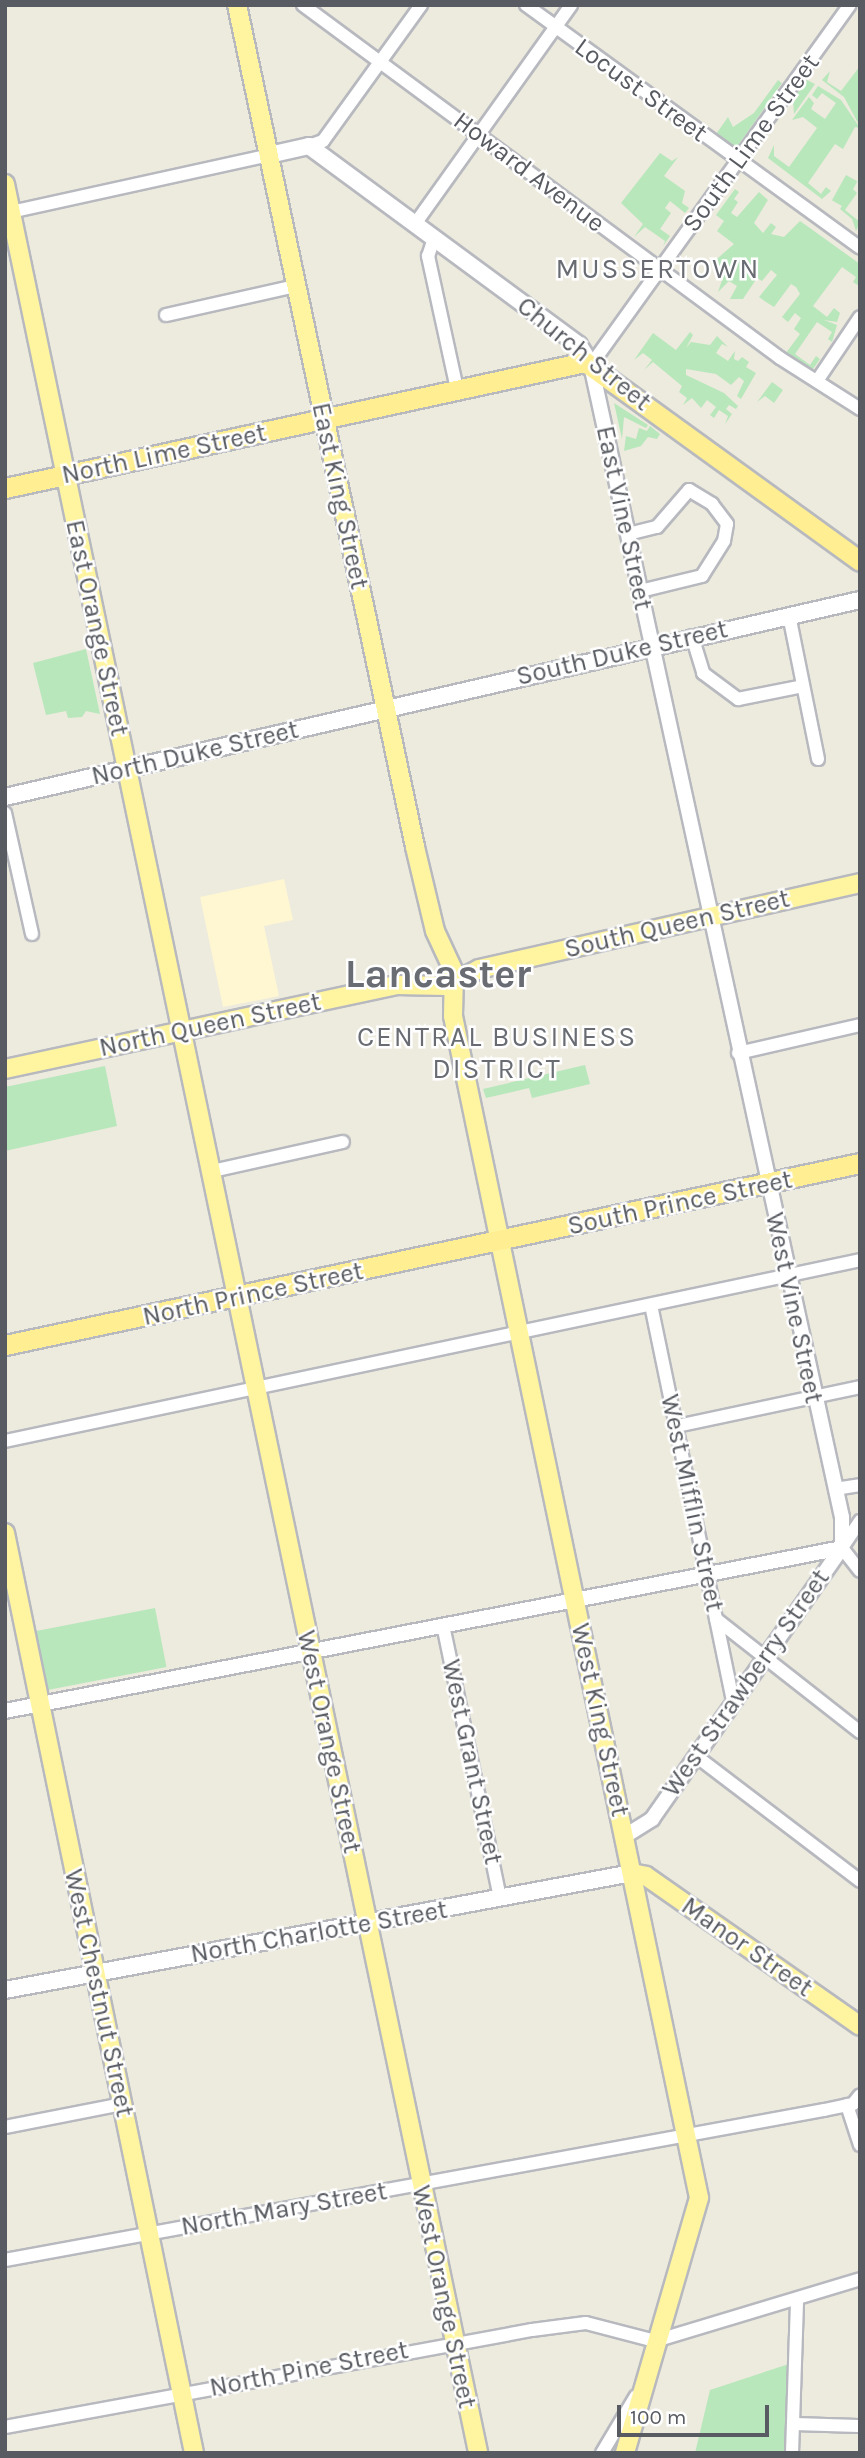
<!DOCTYPE html>
<style>
body{margin:0}
#map{position:relative;width:865px;height:2458px;overflow:hidden;background:#edeade;font-family:Karla,sans-serif}
div>[style]{position:absolute}
.commercial>*{inset:0;background:#fff7d1}
.green>*{inset:0;background:#b8e7bb;transform-origin:0 0}
.roads{filter:drop-shadow(2px 0 #b7b9bf) drop-shadow(-2px 0 #b7b9bf) drop-shadow(0 2px #b7b9bf) drop-shadow(0 -2px #b7b9bf)}
.minor>*{height:12px;margin:-6px;padding:0 6px;transform-origin:6px;border-radius:6px;background:#fff}
.tertiary>*{height:14px;margin:-7px;padding:0 7px;transform-origin:7px;border-radius:7px;background:#fff}
.secondary>*{height:16px;margin:-8px;padding:0 8px;transform-origin:8px;border-radius:8px;background:#fff}
.primary>*{height:18px;margin:-9px;padding:0 9px;transform-origin:9px;border-radius:9px;background:#fff5a1}
.trunk>*{height:19px;margin:-9.5px;padding:0 9.5px;transform-origin:9.5px;border-radius:9.5px;background:#ffee92}
span{translate:-50% -50%;white-space:nowrap;text-align:center;line-height:1.15;-webkit-text-stroke:5px #fff;paint-order:stroke}
.street-label{font-size:26px;color:#585b61}
.neighbourhood-label{font-size:28px;color:#696d73;letter-spacing:2px}
.town-label{font-size:40px;color:#696d73;font-weight:700}
.frame{position:absolute;inset:0;border:7px solid #585b61;pointer-events:none}
.scale{position:absolute;left:617px;top:2405px;width:152px;height:32px;box-sizing:border-box;border:4px solid #585b61;border-top:0;padding-left:9px;font-size:21px;line-height:24px;white-space:nowrap;color:#585b61;-webkit-text-stroke:5px #fff;paint-order:stroke}
</style>
<div id="map">
<div class="commercial">
<i style="clip-path:polygon(284px 879px,293px 920px,264px 926px,279px 996px,223px 1007px,200px 897px)"></i>
</div>
<div class="green">
<i style="clip-path:polygon(860px 66px,860px 120px,858px 123px,844px 97px,822px 80px,830px 71px,827px 82px,841px 91px)"></i>
<i style="clip-path:polygon(778px 80px,782px 83px,734px 151px,714px 137px,728px 117px,733px 127px,754px 113px)"></i>
<i style="clip-path:polygon(807px 80px,815px 84px,794px 114px,793px 99px)"></i>
<i style="clip-path:polygon(818px 86px,841px 100px,860px 128px,855px 127px,843px 149px,835px 144px,808px 183px,821px 194px,826px 187px,831px 191px,822px 199px,768px 158px,774px 145px,774px 156px,789px 167px,817px 128px,803px 117px,792px 120px,809px 97px,814px 103px,811px 109px,825px 119px,836px 103px,822px 93px,817px 99px,812px 95px)"></i>
<i style="clip-path:polygon(660px 153px,672px 161px,678px 157px,664px 176px,685px 191px,682px 203px,689px 208px,685px 213px,670px 201px,665px 208px,671px 213px,660px 229px,670px 236px,663px 246px,665px 241px,645px 227px,634px 237px,643px 224px,621px 203px)"></i>
<i style="left:846px;top:175px;width:13px;height:29px;rotate:29deg"></i>
<i style="clip-path:polygon(735px 189px,739px 192px,734px 199px,738px 202px,731px 213px,737px 217px,759px 192px,768px 200px,754px 223px,763px 233px,771px 223px,776px 227px,771px 234px,784px 237px,800px 221px,860px 264px,859px 286px,853px 282px,856px 277px,842px 267px,813px 306px,827px 317px,834px 308px,840px 313px,837px 322px,824px 320px,837px 325px,832px 342px,828px 339px,832px 332px,817px 322px,795px 354px,810px 365px,816px 356px,820px 359px,813px 369px,786px 353px,800px 334px,794px 329px,801px 318px,795px 313px,788px 322px,782px 317px,800px 294px,796px 287px,791px 284px,774px 307px,766px 302px,759px 297px,777px 275px,771px 270px,762px 281px,757px 278px,743px 299px,730px 299px,737px 286px,729px 281px,718px 292px,724px 274px,711px 264px,734px 244px,717px 231px,724px 221px,716px 215px)"></i>
<i style="clip-path:polygon(853px 189px,857px 193px,845px 210px,860px 222px,856px 231px,852px 219px,840px 209px)"></i>
<i style="clip-path:polygon(690px 332px,693px 335px,686px 348px,691px 342px,710px 345px,717px 336px,728px 347px,722px 344px,716px 353px,728px 361px,735px 351px,734px 359px,738px 361px,742px 357px,749px 362px,746px 367px,756px 373px,741px 399px,737px 396px,744px 381px,739px 377px,731px 385px,716px 374px,686px 369px,686px 375px,724px 393px,738px 406px,736px 409px,729px 405px,726px 409px,732px 414px,725px 424px,728px 416px,719px 410px,714px 418px,710px 415px,716px 407px,707px 400px,701px 408px,692px 398px,683px 405px,687px 398px,679px 392px,682px 386px,653px 362px,644px 370px,652px 360px,643px 353px,634px 360px,653px 333px,676px 350px)"></i>
<i style="clip-path:polygon(772px 382px,783px 390px,774px 403px,765px 396px,757px 402px)"></i>
<i style="clip-path:polygon(614px 403px,648px 425px,646px 428px,624px 417px,622px 439px)"></i>
<i style="clip-path:polygon(650px 426px,660px 434px,657px 439px,648px 437px,641px 446px,624px 451px,626px 436px,636px 439px,639px 428px,647px 431px)"></i>
<i style="clip-path:polygon(86px 649px,100px 714px,86px 711px,82px 717px,68px 718px,66px 711px,46px 715px,33px 663px)"></i>
<i style="clip-path:polygon(585px 1065px,590px 1084px,532px 1098px,529px 1088px,486px 1098px,483px 1089px)"></i>
<i style="clip-path:polygon(105px 1066px,117px 1126px,5px 1151px,5px 1087px)"></i>
<i style="left:155px;top:1608px;width:60px;height:121px;rotate:79deg"></i>
<i style="clip-path:polygon(795px 2362px,792px 2453px,695px 2453px,710px 2390px)"></i>
</div>
<div class="roads">
<div class="minor">
<i style="left:303px;top:5px;width:593px;rotate:36.5deg"></i>
<i style="left:780px;top:358px;width:95px;rotate:32.5deg"></i>
<i style="left:526px;top:5px;width:413px;rotate:36deg"></i>
<i style="left:309px;top:146px;width:15px;rotate:-20deg"></i>
<i style="left:323px;top:141px;width:168px;rotate:-54.2deg"></i>
<i style="left:6px;top:213px;width:269px;rotate:-12.4deg"></i>
<i style="left:415px;top:224px;width:269px;rotate:-54.5deg"></i>
<i style="left:434px;top:238px;width:19px;rotate:108deg"></i>
<i style="left:428px;top:256px;width:136px;rotate:77.7deg"></i>
<i style="left:166px;top:315px;width:133px;rotate:-12.6deg"></i>
<i style="left:591px;top:365px;width:443px;rotate:-54.3deg"></i>
<i style="left:817px;top:381px;width:77px;rotate:-56.1deg"></i>
<i style="left:628px;top:534px;width:30px;rotate:-14deg"></i>
<i style="left:657px;top:527px;width:49px;rotate:-49.1deg"></i>
<i style="left:689px;top:490px;width:27px;rotate:31deg"></i>
<i style="left:712px;top:504px;width:25px;rotate:53deg"></i>
<i style="left:727px;top:524px;width:17px;rotate:100deg"></i>
<i style="left:724px;top:541px;width:41px;rotate:122.2deg"></i>
<i style="left:702px;top:576px;width:64px;rotate:166.4deg"></i>
<i style="left:789px;top:615px;width:147px;rotate:78.6deg"></i>
<i style="left:692px;top:636px;width:39px;rotate:73deg"></i>
<i style="left:703px;top:673px;width:44px;rotate:36.6deg"></i>
<i style="left:738px;top:699px;width:66px;rotate:-11.3deg"></i>
<i style="left:5px;top:813px;width:124px;rotate:77.4deg"></i>
<i style="left:738px;top:1053px;width:125px;rotate:-12.9deg"></i>
<i style="left:212px;top:1171px;width:134px;rotate:-12.5deg"></i>
<i style="left:651px;top:1305px;width:404px;rotate:78.3deg"></i>
<i style="left:677px;top:1426px;width:187px;rotate:-12deg"></i>
<i style="left:5px;top:1441px;width:874px;rotate:-11.95deg"></i>
<i style="left:835px;top:1489px;width:25px;rotate:-9deg"></i>
<i style="left:860px;top:1521px;width:32px;rotate:124deg"></i>
<i style="left:842px;top:1548px;width:29px;rotate:52deg"></i>
<i style="left:716px;top:1619px;width:183px;rotate:38.1deg"></i>
<i style="left:443px;top:1625px;width:280px;rotate:78.2deg"></i>
<i style="left:696px;top:1756px;width:206px;rotate:37.3deg"></i>
<i style="left:847px;top:2105px;width:42px;rotate:72deg"></i>
<i style="left:5px;top:2127px;width:119px;rotate:-11.1deg"></i>
<i style="left:5px;top:2260px;width:833px;rotate:-10.38deg"></i>
<i style="left:824px;top:2110px;width:30px;rotate:-12deg"></i>
<i style="left:853px;top:2104px;width:11px;rotate:-52deg"></i>
<i style="left:793px;top:2424px;width:67px;rotate:1.7deg"></i>
<i style="left:5px;top:2427px;width:536px;rotate:-10.43deg"></i>
<i style="left:532px;top:2330px;width:54px;rotate:-7.4deg"></i>
<i style="left:586px;top:2323px;width:71px;rotate:14.6deg"></i>
<i style="left:655px;top:2341px;width:214px;rotate:-16.8deg"></i>
<i style="left:602px;top:2453px;width:66px;rotate:-59.2deg"></i>
<i style="left:792px;top:2453px;width:154px;rotate:-88.1deg"></i>
</div>
<div class="tertiary">
<i style="left:591px;top:365px;width:1179px;rotate:77.71deg"></i>
<i style="left:842px;top:1517px;width:31px;rotate:90deg"></i>
<i style="left:5px;top:1711px;width:853px;rotate:-11.02deg"></i>
<i style="left:625px;top:1836px;width:32px;rotate:-32deg"></i>
<i style="left:652px;top:1819px;width:331px;rotate:-55deg"></i>
</div>
<div class="secondary">
<i style="left:269px;top:155px;width:41px;rotate:-12.7deg"></i>
<i style="left:309px;top:146px;width:335px;rotate:36.4deg"></i>
<i style="left:579px;top:345px;width:23px;rotate:59deg"></i>
<i style="left:5px;top:797px;width:877px;rotate:-12.98deg"></i>
<i style="left:5px;top:1990px;width:638px;rotate:-10.57deg"></i>
</div>
<div class="primary">
<i style="left:237px;top:5px;width:861px;rotate:78.06deg"></i>
<i style="left:415px;top:847px;width:86px;rotate:76.6deg"></i>
<i style="left:435px;top:931px;width:45px;rotate:65.1deg"></i>
<i style="left:454px;top:972px;width:44px;rotate:91.3deg"></i>
<i style="left:453px;top:1016px;width:1207px;rotate:78.24deg"></i>
<i style="left:699px;top:2198px;width:266px;rotate:106.2deg"></i>
<i style="left:5px;top:184px;width:2318px;rotate:78.22deg"></i>
<i style="left:5px;top:1069px;width:400px;rotate:-12.1deg"></i>
<i style="left:396px;top:985px;width:50px;rotate:1.1deg"></i>
<i style="left:446px;top:986px;width:37px;rotate:-27deg"></i>
<i style="left:479px;top:969px;width:391px;rotate:-12.7deg"></i>
<i style="left:5px;top:1533px;width:939px;rotate:78.39deg"></i>
<i style="left:632px;top:1873px;width:14px;rotate:12deg"></i>
<i style="left:646px;top:1876px;width:261px;rotate:35deg"></i>
</div>
<div class="trunk">
<i style="left:5px;top:488px;width:594px;rotate:-12.26deg"></i>
<i style="left:585px;top:362px;width:339px;rotate:35.9deg"></i>
<i style="left:5px;top:1345px;width:874px;rotate:-12.02deg"></i>
</div>
</div>
<div class="street-label">
<span style="left:641px;top:90px;rotate:36deg">Locust Street</span>
<span style="left:751px;top:143px;rotate:-54deg">South Lime Street</span>
<span style="left:529px;top:172px;rotate:37deg">Howard Avenue</span>
<span style="left:584px;top:354px;rotate:39deg">Church Street</span>
<span style="left:164px;top:454px;rotate:-12deg">North Lime Street</span>
<span style="left:340px;top:496px;rotate:78deg">East King Street</span>
<span style="left:624px;top:518px;rotate:78deg">East Vine Street</span>
<span style="left:97px;top:628px;rotate:78deg">East Orange Street</span>
<span style="left:622px;top:653px;rotate:-13deg">South Duke Street</span>
<span style="left:195px;top:753px;rotate:-13deg">North Duke Street</span>
<span style="left:677px;top:924px;rotate:-13deg">South Queen Street</span>
<span style="left:210px;top:1025px;rotate:-12deg">North Queen Street</span>
<span style="left:680px;top:1203px;rotate:-12deg">South Prince Street</span>
<span style="left:253px;top:1294px;rotate:-12deg">North Prince Street</span>
<span style="left:794px;top:1308px;rotate:78deg">West Vine Street</span>
<span style="left:692px;top:1503px;rotate:78deg">West Mifflin Street</span>
<span style="left:746px;top:1683px;rotate:-55deg">West Strawberry Street</span>
<span style="left:600px;top:1720px;rotate:78deg">West King Street</span>
<span style="left:329px;top:1742px;rotate:78deg">West Orange Street</span>
<span style="left:472px;top:1762px;rotate:78deg">West Grant Street</span>
<span style="left:319px;top:1932px;rotate:-10deg">North Charlotte Street</span>
<span style="left:747px;top:1947px;rotate:35deg">Manor Street</span>
<span style="left:99px;top:1993px;rotate:78deg">West Chestnut Street</span>
<span style="left:284px;top:2209px;rotate:-10deg">North Mary Street</span>
<span style="left:444px;top:2297px;rotate:78deg">West Orange Street</span>
<span style="left:309px;top:2369px;rotate:-11deg">North Pine Street</span>
</div>
<div class="neighbourhood-label">
<span style="left:658px;top:269px">MUSSERTOWN</span>
<span style="left:497px;top:1053px">CENTRAL BUSINESS<br>DISTRICT</span>
</div>
<div class="town-label">
<span style="left:438px;top:974px">Lancaster</span>
</div>
<div class="frame"></div>
<div class="scale">100 m</div>
</div>
